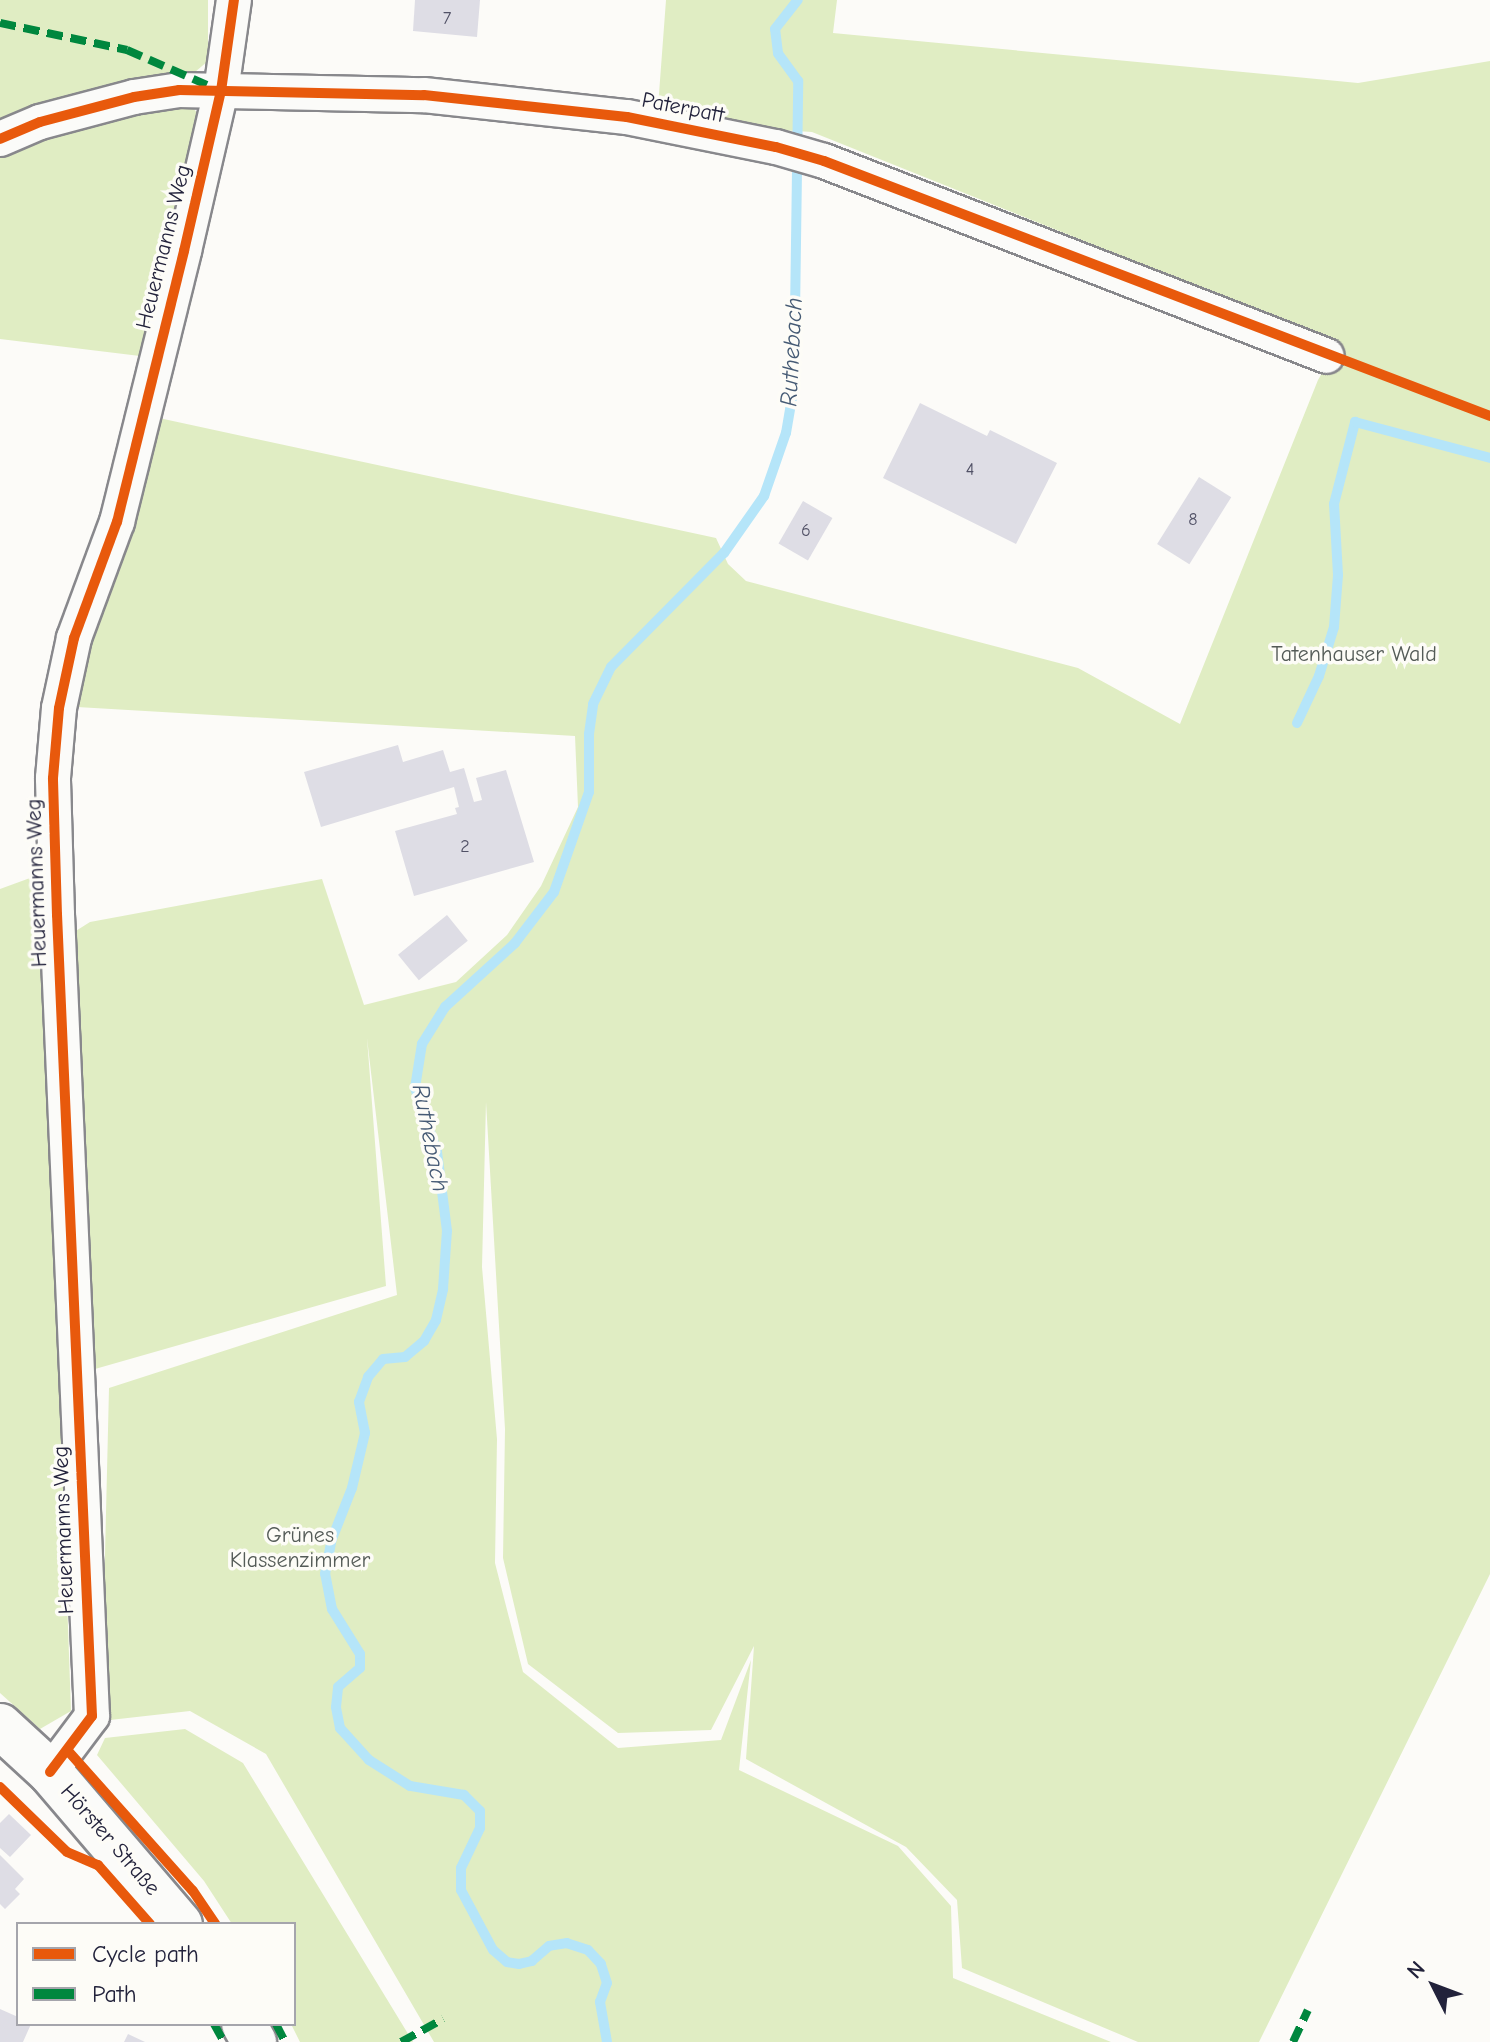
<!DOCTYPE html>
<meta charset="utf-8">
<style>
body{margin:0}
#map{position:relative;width:1490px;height:2042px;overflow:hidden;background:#fcfbf8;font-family:"Comic Neue",sans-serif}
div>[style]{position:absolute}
.green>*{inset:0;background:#e0edc3}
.stream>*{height:10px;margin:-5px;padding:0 5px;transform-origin:5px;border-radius:5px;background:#b5e5f9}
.building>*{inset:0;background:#dedde5;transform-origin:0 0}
.roads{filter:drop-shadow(2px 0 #88888c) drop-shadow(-2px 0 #88888c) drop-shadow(0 2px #88888c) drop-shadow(0 -2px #88888c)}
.street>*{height:34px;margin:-17px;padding:0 17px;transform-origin:17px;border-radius:17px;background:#fbfbf9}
.secondary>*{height:44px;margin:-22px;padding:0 22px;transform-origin:22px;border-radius:22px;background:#fbfbf9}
.quiet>*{height:8px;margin-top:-4px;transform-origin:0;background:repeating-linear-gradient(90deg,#00873e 0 16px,transparent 0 24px)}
.cycleway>*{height:10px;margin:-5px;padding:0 5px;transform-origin:5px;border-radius:5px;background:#e8590c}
span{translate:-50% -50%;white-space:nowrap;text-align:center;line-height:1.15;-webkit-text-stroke:7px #fdfcf7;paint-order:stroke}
.number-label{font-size:18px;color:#515166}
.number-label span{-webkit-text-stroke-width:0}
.street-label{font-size:22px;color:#22223b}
.park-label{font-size:22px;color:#545b57}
.water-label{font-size:24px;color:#455a74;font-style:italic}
.legend{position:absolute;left:16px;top:1922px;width:280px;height:104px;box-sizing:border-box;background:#fdfcf7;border:2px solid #a5a5ac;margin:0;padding:10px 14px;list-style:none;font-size:24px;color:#22223b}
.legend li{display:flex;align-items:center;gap:16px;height:40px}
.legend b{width:40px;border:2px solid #a5a5ac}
.north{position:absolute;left:1394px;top:1946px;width:80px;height:80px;-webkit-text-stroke:6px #fdfcf7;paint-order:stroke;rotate:312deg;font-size:22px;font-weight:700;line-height:32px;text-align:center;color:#22223b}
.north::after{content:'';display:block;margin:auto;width:28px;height:36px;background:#22223b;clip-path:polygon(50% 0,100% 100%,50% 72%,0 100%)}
</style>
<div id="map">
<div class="green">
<i style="clip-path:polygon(0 0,208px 0,208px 61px,195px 72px,191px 105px,197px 113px,140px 356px,0 339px)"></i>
<i style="clip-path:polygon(666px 0,837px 0,833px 33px,1358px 83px,1490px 61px,1490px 1574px,1259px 2042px,1138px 2042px,962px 1968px,957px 1900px,906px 1847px,746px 1759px,754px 1646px,711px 1730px,618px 1733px,528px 1664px,503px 1558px,505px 1429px,486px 1102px,482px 1267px,497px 1439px,495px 1563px,523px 1672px,618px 1748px,721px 1740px,751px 1660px,739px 1770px,898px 1846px,951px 1906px,953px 1978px,1111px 2042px,434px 2042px,266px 1754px,190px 1711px,101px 1721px,109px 1388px,397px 1295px,367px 1038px,386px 1286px,88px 1371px,71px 934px,90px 922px,322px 879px,364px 1005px,456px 982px,507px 935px,541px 886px,578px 807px,575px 736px,77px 707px,89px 636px,159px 418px,716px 538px,728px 564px,746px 581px,1078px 668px,1180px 724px,1318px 380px,1339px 343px,812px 132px,779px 130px,658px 107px)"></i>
<i style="clip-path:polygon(41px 874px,71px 1711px,40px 1729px,0 1693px,0 889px)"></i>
<i style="clip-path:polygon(185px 1729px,243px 1763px,413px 2042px,300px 2042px,291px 2024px,294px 1924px,232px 1924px,204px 1881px,97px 1755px,105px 1738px)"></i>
</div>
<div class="stream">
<i style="left:1297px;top:723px;width:52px;rotate:-64.9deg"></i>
<i style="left:1319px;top:676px;width:51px;rotate:-73deg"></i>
<i style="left:1334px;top:627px;width:52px;rotate:-85.6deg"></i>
<i style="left:1338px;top:575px;width:71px;rotate:-93.2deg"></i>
<i style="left:1334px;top:504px;width:85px;rotate:-75.6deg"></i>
<i style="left:1355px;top:422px;width:140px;rotate:14.9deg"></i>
<i style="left:607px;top:2042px;width:41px;rotate:-99.9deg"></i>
<i style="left:600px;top:2002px;width:20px;rotate:-70deg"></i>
<i style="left:607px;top:1983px;width:20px;rotate:-108deg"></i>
<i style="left:601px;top:1964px;width:19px;rotate:-133deg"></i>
<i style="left:588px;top:1950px;width:22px;rotate:-162deg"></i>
<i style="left:567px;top:1943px;width:18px;rotate:171deg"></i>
<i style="left:549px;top:1946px;width:23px;rotate:139deg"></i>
<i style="left:532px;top:1961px;width:13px;rotate:167deg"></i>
<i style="left:519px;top:1964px;width:12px;rotate:-171deg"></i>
<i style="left:507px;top:1962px;width:18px;rotate:-139deg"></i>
<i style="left:493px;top:1950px;width:68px;rotate:-118.1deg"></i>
<i style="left:461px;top:1890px;width:22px;rotate:-90deg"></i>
<i style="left:461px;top:1868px;width:44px;rotate:-64.6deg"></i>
<i style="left:480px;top:1828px;width:17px;rotate:-90deg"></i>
<i style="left:480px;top:1811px;width:23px;rotate:-135deg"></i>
<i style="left:464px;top:1795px;width:55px;rotate:-170.5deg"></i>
<i style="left:410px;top:1786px;width:49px;rotate:-147.6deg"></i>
<i style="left:369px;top:1760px;width:43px;rotate:-132.2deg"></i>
<i style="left:340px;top:1728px;width:21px;rotate:-101deg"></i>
<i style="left:336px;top:1707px;width:20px;rotate:-84deg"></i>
<i style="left:338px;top:1687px;width:29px;rotate:-41deg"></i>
<i style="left:360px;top:1668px;width:14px;rotate:-90deg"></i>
<i style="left:360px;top:1654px;width:53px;rotate:-121.9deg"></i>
<i style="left:332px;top:1609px;width:36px;rotate:-101deg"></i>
<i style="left:325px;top:1574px;width:36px;rotate:-79deg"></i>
<i style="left:332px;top:1539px;width:55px;rotate:-68.6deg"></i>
<i style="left:352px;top:1488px;width:57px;rotate:-76.7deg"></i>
<i style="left:365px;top:1433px;width:32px;rotate:-101deg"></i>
<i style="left:359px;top:1402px;width:27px;rotate:-70deg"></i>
<i style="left:368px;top:1377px;width:23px;rotate:-50deg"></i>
<i style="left:383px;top:1359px;width:22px;rotate:-5deg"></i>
<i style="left:405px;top:1357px;width:25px;rotate:-40deg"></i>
<i style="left:424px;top:1341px;width:24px;rotate:-60deg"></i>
<i style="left:436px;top:1320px;width:32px;rotate:-77deg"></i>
<i style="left:443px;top:1289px;width:58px;rotate:-86.1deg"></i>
<i style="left:447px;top:1231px;width:80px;rotate:-97.2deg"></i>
<i style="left:437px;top:1152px;width:68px;rotate:-109deg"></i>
<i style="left:415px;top:1088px;width:45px;rotate:-81deg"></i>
<i style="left:422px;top:1044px;width:44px;rotate:-58.1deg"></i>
<i style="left:445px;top:1007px;width:95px;rotate:-42.4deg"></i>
<i style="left:515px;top:943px;width:64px;rotate:-52.6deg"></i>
<i style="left:554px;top:892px;width:106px;rotate:-70.7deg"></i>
<i style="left:589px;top:792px;width:58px;rotate:-90deg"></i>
<i style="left:589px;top:734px;width:30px;rotate:-82deg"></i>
<i style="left:593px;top:704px;width:41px;rotate:-64.1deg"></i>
<i style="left:611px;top:667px;width:161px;rotate:-45.3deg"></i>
<i style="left:724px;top:553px;width:70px;rotate:-54.9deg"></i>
<i style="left:764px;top:496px;width:67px;rotate:-70.8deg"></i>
<i style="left:786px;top:433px;width:48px;rotate:-80.3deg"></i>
<i style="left:794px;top:386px;width:305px;rotate:-89.2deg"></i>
<i style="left:798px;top:81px;width:34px;rotate:-126deg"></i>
<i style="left:778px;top:53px;width:24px;rotate:-97deg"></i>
<i style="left:775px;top:29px;width:37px;rotate:-52deg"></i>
</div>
<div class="building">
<i style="clip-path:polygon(415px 0,480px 0,477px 37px,413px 31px)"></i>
<i style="clip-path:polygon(920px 403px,987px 436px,990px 430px,1057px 463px,1016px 544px,883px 478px)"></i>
<i style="left:1199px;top:477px;width:38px;height:79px;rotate:32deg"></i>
<i style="left:803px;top:501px;width:34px;height:49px;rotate:30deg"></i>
<i style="clip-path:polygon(398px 745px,403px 762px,443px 750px,450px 772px,464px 768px,474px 802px,482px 800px,476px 778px,506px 770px,534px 862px,414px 896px,395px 831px,457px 814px,455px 808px,459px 807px,454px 787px,321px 827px,304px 772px)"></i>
<i style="left:447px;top:915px;width:33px;height:63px;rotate:51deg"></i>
<i style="clip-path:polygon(9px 1814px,31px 1835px,10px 1857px,0 1848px,0 1823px)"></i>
<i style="clip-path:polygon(0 1855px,24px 1879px,15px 1889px,20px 1894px,5px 1909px,0 1904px)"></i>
<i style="clip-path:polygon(0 2009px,18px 2017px,18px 2024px,31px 2024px,23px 2042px,0 2042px)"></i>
<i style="clip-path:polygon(128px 2034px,145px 2042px,124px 2042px)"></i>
</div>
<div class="roads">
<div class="street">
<i style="left:0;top:139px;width:43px;rotate:-23deg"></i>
<i style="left:40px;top:122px;width:97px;rotate:-14.9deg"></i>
<i style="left:134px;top:97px;width:46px;rotate:-8.8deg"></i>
<i style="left:179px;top:90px;width:245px;rotate:1.2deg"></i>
<i style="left:424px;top:95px;width:204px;rotate:6.2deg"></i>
<i style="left:627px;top:117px;width:152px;rotate:11.4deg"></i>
<i style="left:776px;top:147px;width:50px;rotate:16.3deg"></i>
<i style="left:824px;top:161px;width:539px;rotate:21.19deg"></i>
<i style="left:50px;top:1772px;width:70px;rotate:-53.1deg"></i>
<i style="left:92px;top:1716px;width:802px;rotate:-92.5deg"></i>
<i style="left:57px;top:915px;width:137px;rotate:-91.7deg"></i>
<i style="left:53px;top:778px;width:70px;rotate:-85.1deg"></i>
<i style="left:59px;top:708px;width:72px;rotate:-77.9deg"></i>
<i style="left:74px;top:638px;width:124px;rotate:-69.7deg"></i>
<i style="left:117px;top:522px;width:279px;rotate:-76.1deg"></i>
<i style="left:184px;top:251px;width:164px;rotate:-77deg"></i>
<i style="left:221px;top:91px;width:92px;rotate:-81.9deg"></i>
</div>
<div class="secondary">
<i style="left:0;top:1726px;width:68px;rotate:42.6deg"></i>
<i style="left:50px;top:1772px;width:200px;rotate:49.5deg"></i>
<i style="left:244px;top:2024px;width:21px;rotate:61deg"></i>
</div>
</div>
<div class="quiet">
<i style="left:0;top:23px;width:130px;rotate:12deg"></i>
<i style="left:127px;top:50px;width:87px;rotate:23.6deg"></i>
<i style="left:214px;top:2024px;width:21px;rotate:61deg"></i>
<i style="left:276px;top:2024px;width:20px;rotate:63deg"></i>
<i style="left:401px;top:2042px;width:48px;rotate:-28.7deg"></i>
<i style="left:1293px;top:2042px;width:35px;rotate:-65deg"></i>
</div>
<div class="cycleway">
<i style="left:0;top:139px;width:43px;rotate:-23deg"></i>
<i style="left:40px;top:122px;width:97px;rotate:-14.9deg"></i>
<i style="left:134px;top:97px;width:46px;rotate:-8.8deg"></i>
<i style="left:179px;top:90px;width:245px;rotate:1.2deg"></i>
<i style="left:424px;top:95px;width:204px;rotate:6.2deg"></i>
<i style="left:627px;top:117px;width:152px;rotate:11.4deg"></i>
<i style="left:776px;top:147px;width:50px;rotate:16.3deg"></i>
<i style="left:824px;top:161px;width:713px;rotate:20.95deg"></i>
<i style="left:69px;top:1752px;width:186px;rotate:48.3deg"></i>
<i style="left:193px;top:1891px;width:40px;rotate:56deg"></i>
<i style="left:50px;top:1772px;width:70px;rotate:-53.1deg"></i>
<i style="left:92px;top:1716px;width:802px;rotate:-92.5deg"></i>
<i style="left:57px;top:915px;width:137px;rotate:-91.7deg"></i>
<i style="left:53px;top:778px;width:70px;rotate:-85.1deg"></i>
<i style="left:59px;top:708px;width:72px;rotate:-77.9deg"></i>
<i style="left:74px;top:638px;width:124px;rotate:-69.7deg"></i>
<i style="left:117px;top:522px;width:279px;rotate:-76.1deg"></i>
<i style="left:184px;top:251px;width:164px;rotate:-77deg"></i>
<i style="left:221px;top:91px;width:92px;rotate:-81.9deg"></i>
<i style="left:0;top:1787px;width:93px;rotate:44.1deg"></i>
<i style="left:67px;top:1852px;width:34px;rotate:23deg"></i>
<i style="left:98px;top:1865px;width:79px;rotate:48.6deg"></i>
</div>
<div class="number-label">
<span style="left:447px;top:19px">7</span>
<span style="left:970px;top:470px">4</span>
<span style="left:1193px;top:520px">8</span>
<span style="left:806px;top:531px">6</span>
<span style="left:465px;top:847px">2</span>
</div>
<div class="street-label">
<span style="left:683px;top:108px;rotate:11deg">Paterpatt</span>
<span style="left:164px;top:247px;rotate:-76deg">Heuermanns Weg</span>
<span style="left:37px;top:883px;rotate:-92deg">Heuermanns Weg</span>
<span style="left:64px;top:1530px;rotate:-92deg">Heuermanns Weg</span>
<span style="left:110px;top:1840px;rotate:49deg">Hörster Straße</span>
</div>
<div class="park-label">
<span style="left:1354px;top:655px">Tatenhauser Wald</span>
<span style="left:300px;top:1548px">Grünes<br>Klassenzimmer</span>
</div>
<div class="water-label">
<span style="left:792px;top:352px;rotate:-87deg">Ruthebach</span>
<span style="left:430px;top:1138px;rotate:79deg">Ruthebach</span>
</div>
<ul class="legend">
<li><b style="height:10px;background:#e8590c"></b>Cycle path</li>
<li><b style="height:10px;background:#00873e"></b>Path</li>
</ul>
<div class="north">N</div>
</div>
